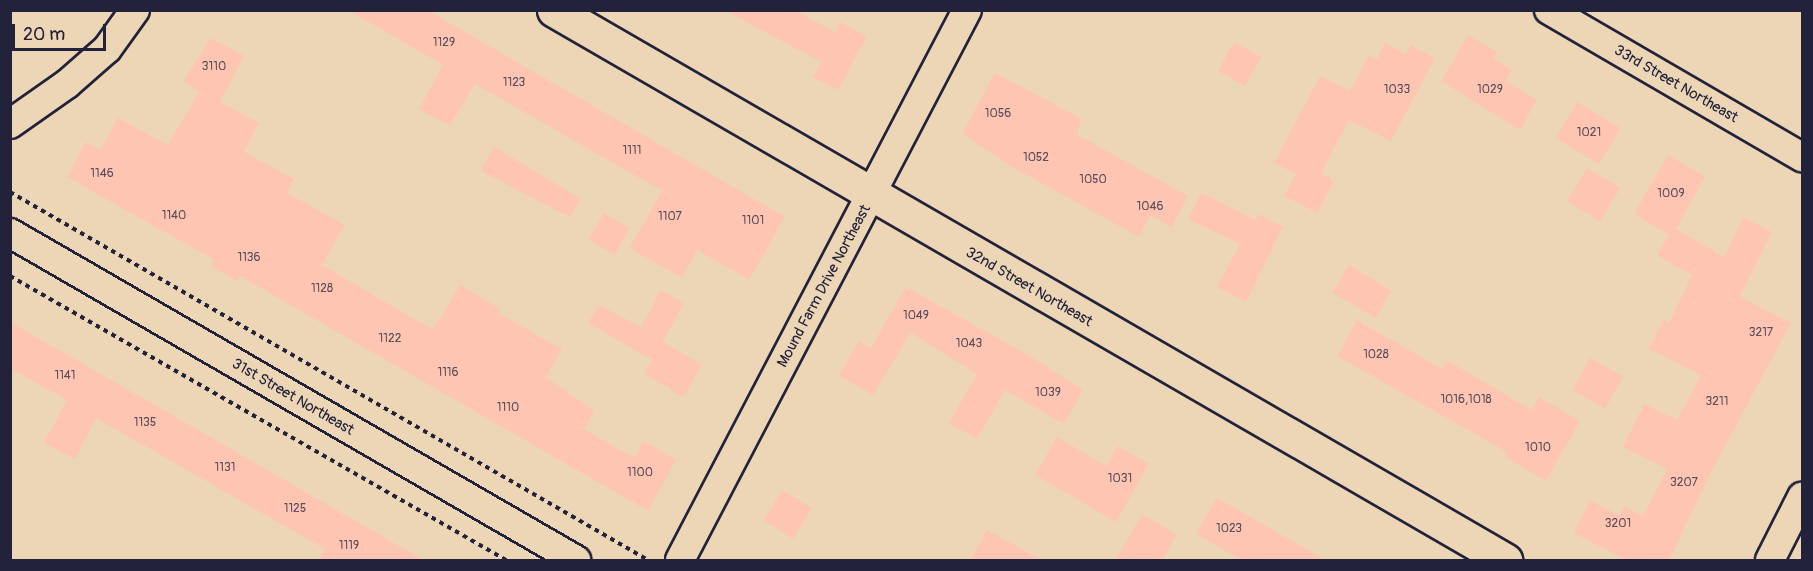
<!DOCTYPE html>
<style>
body{margin:0}
#map{position:relative;width:1813px;height:571px;overflow:hidden;background:#ecd6b5;font-family:Pangolin,sans-serif}
div>[style]{position:absolute}
.building>*{inset:0;background:#fec6b2;transform-origin:0 0}
.path>*{height:4px;margin-top:-2px;transform-origin:0;background:repeating-linear-gradient(90deg,#22223b 0 4.5px,transparent 0 9px)}
.roads{filter:drop-shadow(2px 0 #22223b) drop-shadow(-2px 0 #22223b) drop-shadow(0 2px #22223b) drop-shadow(0 -2px #22223b)}
.street>*{height:28px;margin:-14px;padding:0 14px;transform-origin:14px;border-radius:14px;background:#ecd6b5}
.secondary>*{height:33px;margin:-16.5px;padding:0 16.5px;transform-origin:16.5px;border-radius:16.5px;background:#ecd6b5}
span{translate:-50% -50%;white-space:nowrap;text-align:center;line-height:1.15;-webkit-text-stroke:6px #ecd6b5;paint-order:stroke}
.number-label{font-size:12px;color:#594b59}
.number-label span{-webkit-text-stroke-width:0}
.street-label{font-size:15px;color:#22223b}
.frame{position:absolute;inset:0;border:12px solid #22223b;pointer-events:none}
.scale{position:absolute;left:12px;top:24px;width:94px;height:27px;box-sizing:border-box;border:3px solid #22223b;border-top:0;padding-left:8px;font-size:18px;line-height:21px;white-space:nowrap;color:#22223b;-webkit-text-stroke:4px #ecd6b5;paint-order:stroke}
</style>
<div id="map">
<div class="building">
<i style="clip-path:polygon(348px 10px,427px 10px,785px 217px,749px 280px,697px 250px,682px 278px,629px 248px,662px 191px,475px 84px,450px 126px,419px 109px,443px 65px)"></i>
<i style="clip-path:polygon(724px 10px,794px 10px,835px 32px,840px 22px,867px 36px,838px 90px,813px 77px,821px 62px)"></i>
<i style="clip-path:polygon(1468px 35px,1497px 52px,1493px 59px,1512px 70px,1505px 81px,1537px 100px,1520px 130px,1441px 81px)"></i>
<i style="clip-path:polygon(211px 38px,244px 56px,220px 102px,259px 123px,244px 152px,294px 179px,287px 193px,345px 225px,322px 265px,433px 330px,460px 285px,501px 309px,498px 313px,562px 349px,546px 377px,594px 411px,584px 429px,634px 458px,643px 441px,676px 460px,648px 511px,240px 276px,237px 281px,212px 267px,213px 259px,67px 177px,86px 142px,100px 150px,118px 118px,168px 145px,199px 92px,207px 96px,183px 82px)"></i>
<i style="left:1234px;top:42px;width:31px;height:33px;rotate:29deg"></i>
<i style="clip-path:polygon(1385px 43px,1406px 54px,1411px 45px,1435px 58px,1391px 141px,1349px 120px,1321px 174px,1334px 181px,1318px 213px,1284px 196px,1296px 174px,1274px 163px,1320px 76px,1350px 91px,1369px 55px,1377px 59px)"></i>
<i style="clip-path:polygon(995px 73px,1082px 119px,1076px 134px,1188px 196px,1172px 227px,1150px 215px,1139px 237px,1009px 165px,962px 134px)"></i>
<i style="left:1577px;top:102px;width:51px;height:42px;rotate:31deg"></i>
<i style="clip-path:polygon(494px 147px,581px 199px,570px 217px,481px 171px)"></i>
<i style="clip-path:polygon(1668px 155px,1705px 177px,1676px 229px,1724px 257px,1743px 217px,1772px 232px,1740px 297px,1791px 323px,1711px 472px,1669px 561px,1628px 561px,1574px 533px,1590px 500px,1620px 516px,1624px 507px,1643px 516px,1667px 469px,1623px 447px,1644px 404px,1677px 420px,1701px 375px,1649px 349px,1663px 320px,1669px 323px,1692px 275px,1657px 255px,1669px 235px,1634px 214px)"></i>
<i style="left:1587px;top:168px;width:39px;height:39px;rotate:31deg"></i>
<i style="clip-path:polygon(1201px 193px,1255px 220px,1258px 214px,1283px 227px,1246px 302px,1217px 287px,1240px 244px,1188px 219px)"></i>
<i style="left:604px;top:213px;width:30px;height:31px;rotate:30deg"></i>
<i style="left:1349px;top:265px;width:50px;height:32px;rotate:31deg"></i>
<i style="clip-path:polygon(906px 287px,1035px 359px,1083px 390px,1064px 424px,1005px 390px,977px 439px,949px 423px,977px 374px,911px 333px,873px 395px,839px 375px,859px 341px,871px 348px)"></i>
<i style="clip-path:polygon(661px 290px,684px 303px,663px 342px,702px 365px,683px 397px,644px 374px,652px 360px,588px 323px,599px 305px,641px 327px)"></i>
<i style="clip-path:polygon(1357px 320px,1442px 369px,1448px 361px,1532px 410px,1539px 397px,1580px 421px,1546px 481px,1505px 457px,1507px 452px,1337px 356px)"></i>
<i style="clip-path:polygon(10px 322px,101px 374px,425px 561px,318px 561px,325px 549px,96px 418px,75px 459px,44px 443px,67px 400px,10px 368px)"></i>
<i style="left:1590px;top:358px;width:38px;height:37px;rotate:29deg"></i>
<i style="clip-path:polygon(1057px 437px,1106px 466px,1118px 446px,1149px 464px,1116px 522px,1035px 475px)"></i>
<i style="left:782px;top:490px;width:35px;height:36px;rotate:31deg"></i>
<i style="clip-path:polygon(1217px 498px,1327px 561px,1243px 561px,1196px 534px)"></i>
<i style="clip-path:polygon(1142px 514px,1177px 535px,1162px 561px,1115px 561px)"></i>
<i style="clip-path:polygon(987px 530px,1044px 561px,970px 561px)"></i>
</div>
<div class="path">
<i style="left:10px;top:192px;width:737px;rotate:29.98deg"></i>
<i style="left:10px;top:276px;width:572px;rotate:29.79deg"></i>
</div>
<div class="roads">
<div class="street">
<i style="left:1549px;top:10px;width:293px;rotate:30.2deg"></i>
<i style="left:10px;top:124px;width:70px;rotate:-35.1deg"></i>
<i style="left:67px;top:84px;width:53px;rotate:-41.2deg"></i>
<i style="left:107px;top:49px;width:48px;rotate:-54.3deg"></i>
<i style="left:10px;top:233px;width:654px;rotate:30.02deg"></i>
<i style="left:680px;top:560px;width:620px;rotate:-62.44deg"></i>
<i style="left:1770px;top:560px;width:71px;rotate:-63.1deg"></i>
</div>
<div class="secondary">
<i style="left:554px;top:10px;width:1099px;rotate:30.04deg"></i>
</div>
</div>
<div class="number-label">
<span style="left:444px;top:43px">1129</span>
<span style="left:214px;top:67px">3110</span>
<span style="left:514px;top:83px">1123</span>
<span style="left:1397px;top:90px">1033</span>
<span style="left:1490px;top:90px">1029</span>
<span style="left:998px;top:114px">1056</span>
<span style="left:1589px;top:133px">1021</span>
<span style="left:632px;top:151px">1111</span>
<span style="left:1036px;top:158px">1052</span>
<span style="left:102px;top:174px">1146</span>
<span style="left:1093px;top:180px">1050</span>
<span style="left:1671px;top:194px">1009</span>
<span style="left:1150px;top:207px">1046</span>
<span style="left:174px;top:216px">1140</span>
<span style="left:670px;top:217px">1107</span>
<span style="left:753px;top:221px">1101</span>
<span style="left:249px;top:258px">1136</span>
<span style="left:322px;top:289px">1128</span>
<span style="left:916px;top:316px">1049</span>
<span style="left:1761px;top:333px">3217</span>
<span style="left:390px;top:339px">1122</span>
<span style="left:969px;top:344px">1043</span>
<span style="left:1376px;top:355px">1028</span>
<span style="left:448px;top:373px">1116</span>
<span style="left:65px;top:376px">1141</span>
<span style="left:1048px;top:393px">1039</span>
<span style="left:1466px;top:400px">1016,1018</span>
<span style="left:1717px;top:402px">3211</span>
<span style="left:508px;top:408px">1110</span>
<span style="left:145px;top:423px">1135</span>
<span style="left:1538px;top:448px">1010</span>
<span style="left:225px;top:468px">1131</span>
<span style="left:640px;top:473px">1100</span>
<span style="left:1120px;top:479px">1031</span>
<span style="left:1684px;top:483px">3207</span>
<span style="left:295px;top:509px">1125</span>
<span style="left:1618px;top:524px">3201</span>
<span style="left:1229px;top:529px">1023</span>
<span style="left:349px;top:546px">1119</span>
</div>
<div class="street-label">
<span style="left:1676px;top:84px;rotate:30deg">33rd Street Northeast</span>
<span style="left:824px;top:286px;rotate:-62deg">Mound Farm Drive Northeast</span>
<span style="left:1029px;top:287px;rotate:30deg">32nd Street Northeast</span>
<span style="left:293px;top:397px;rotate:30deg">31st Street Northeast</span>
</div>
<div class="frame"></div>
<div class="scale">20 m</div>
</div>
